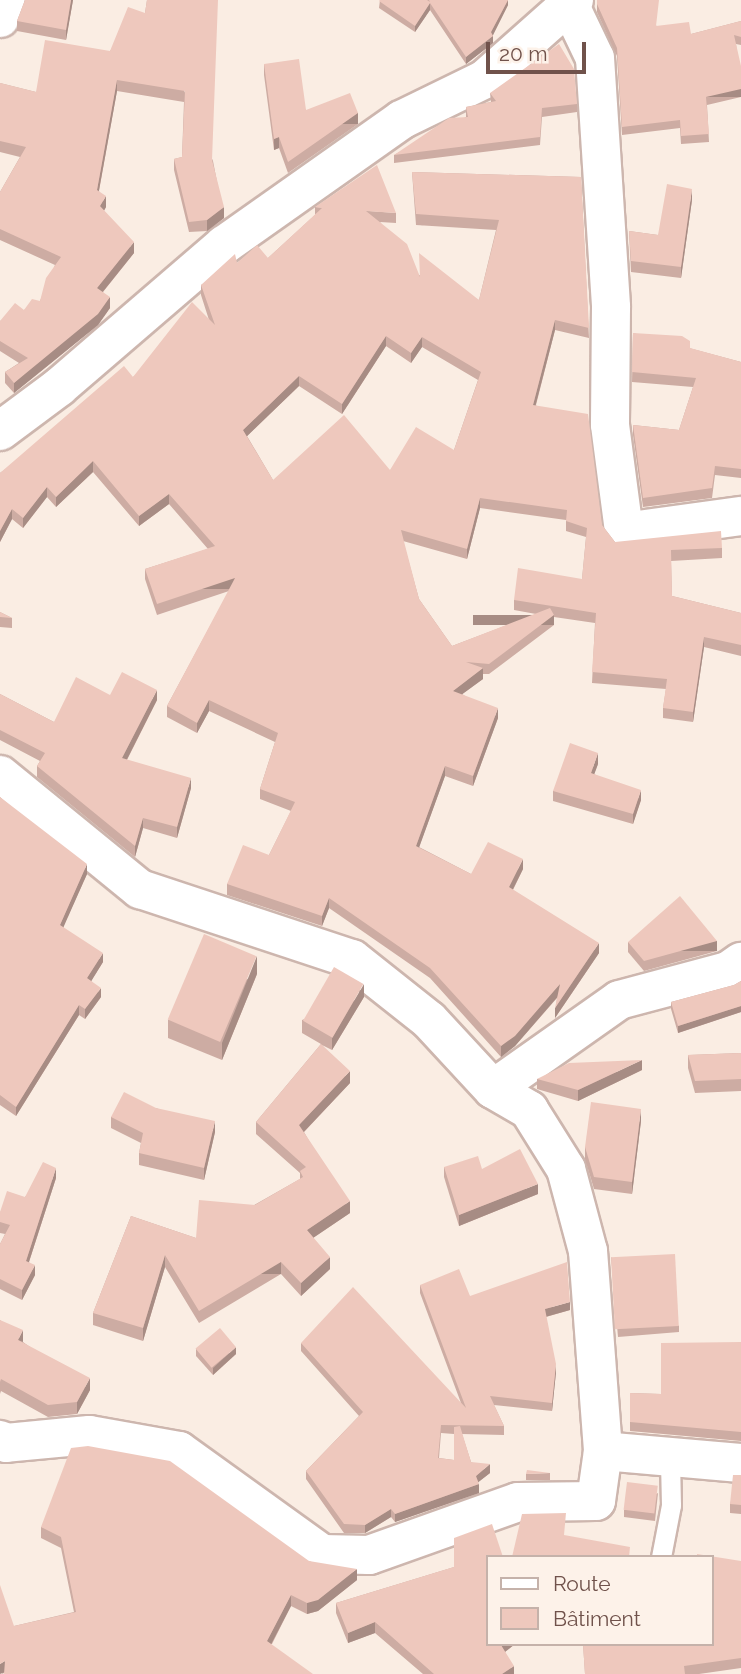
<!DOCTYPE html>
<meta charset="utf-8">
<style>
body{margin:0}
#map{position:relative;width:741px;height:1674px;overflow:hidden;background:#faede3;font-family:Raleway,sans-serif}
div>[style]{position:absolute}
.roads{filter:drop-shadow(2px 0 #cdb6ae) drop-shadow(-2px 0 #cdb6ae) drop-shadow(0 2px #cdb6ae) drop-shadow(0 -2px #cdb6ae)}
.lane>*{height:19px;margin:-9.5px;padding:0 9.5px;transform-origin:9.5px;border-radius:9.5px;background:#fff}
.street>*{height:38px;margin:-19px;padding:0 19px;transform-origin:19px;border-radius:19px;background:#fff}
.wall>*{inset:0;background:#cdaca3}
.shaded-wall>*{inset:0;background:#a78c84;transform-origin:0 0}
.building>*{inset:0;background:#eec8bd;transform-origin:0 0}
span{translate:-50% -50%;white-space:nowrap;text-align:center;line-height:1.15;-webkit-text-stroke:5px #fdf2e9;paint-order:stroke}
.legend{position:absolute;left:486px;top:1555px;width:228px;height:91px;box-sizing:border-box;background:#fdf2e9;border:2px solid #c5b2aa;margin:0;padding:9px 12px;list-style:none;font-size:21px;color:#70524b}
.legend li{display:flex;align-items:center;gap:14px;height:35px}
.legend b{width:35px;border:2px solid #c5b2aa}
.scale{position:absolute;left:486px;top:42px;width:100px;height:32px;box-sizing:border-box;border:4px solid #70524b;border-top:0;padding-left:9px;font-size:21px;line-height:24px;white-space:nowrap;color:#70524b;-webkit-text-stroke:5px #fdf2e9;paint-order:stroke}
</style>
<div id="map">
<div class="roads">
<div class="lane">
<i style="left:661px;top:1557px;width:53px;rotate:-79.1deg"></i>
<i style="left:671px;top:1505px;width:45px;rotate:-91.3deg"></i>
</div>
<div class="street">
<i style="left:571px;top:8px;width:55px;rotate:64.4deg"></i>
<i style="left:595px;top:58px;width:250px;rotate:86.3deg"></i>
<i style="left:611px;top:307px;width:118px;rotate:90.5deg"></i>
<i style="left:610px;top:425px;width:108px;rotate:82.5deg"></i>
<i style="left:624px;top:532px;width:118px;rotate:-7.8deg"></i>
<i style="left:0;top:18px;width:19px;rotate:-72deg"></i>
<i style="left:0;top:431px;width:74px;rotate:-36.7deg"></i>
<i style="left:59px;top:387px;width:218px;rotate:-40.7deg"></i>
<i style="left:224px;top:245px;width:217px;rotate:-35.2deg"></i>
<i style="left:401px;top:120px;width:93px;rotate:-26deg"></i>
<i style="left:485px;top:79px;width:119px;rotate:-41.6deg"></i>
<i style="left:0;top:775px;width:181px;rotate:39.2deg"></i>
<i style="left:140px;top:889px;width:223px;rotate:18.3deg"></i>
<i style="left:352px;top:959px;width:98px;rotate:38.4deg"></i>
<i style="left:429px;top:1020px;width:94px;rotate:47.2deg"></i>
<i style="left:493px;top:1089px;width:42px;rotate:30.3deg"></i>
<i style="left:529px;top:1110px;width:70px;rotate:57.9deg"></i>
<i style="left:566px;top:1169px;width:85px;rotate:75deg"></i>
<i style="left:588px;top:1251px;width:201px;rotate:85.7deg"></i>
<i style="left:603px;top:1451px;width:50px;rotate:98deg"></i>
<i style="left:596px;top:1501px;width:78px;rotate:179.3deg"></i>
<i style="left:518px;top:1502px;width:158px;rotate:160.4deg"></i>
<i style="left:369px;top:1555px;width:47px;rotate:-178.8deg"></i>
<i style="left:322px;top:1554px;width:176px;rotate:-144.2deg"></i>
<i style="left:179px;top:1451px;width:91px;rotate:-169.9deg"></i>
<i style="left:89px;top:1435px;width:83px;rotate:174.5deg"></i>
<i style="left:6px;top:1443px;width:7px;rotate:-153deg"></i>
<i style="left:493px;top:1089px;width:154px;rotate:-35.2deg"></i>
<i style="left:619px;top:1000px;width:113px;rotate:-14.9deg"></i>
<i style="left:728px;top:971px;width:16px;rotate:-35deg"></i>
<i style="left:603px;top:1451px;width:139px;rotate:5deg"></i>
</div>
</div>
<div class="wall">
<i style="clip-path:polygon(25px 0,73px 0,66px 40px,17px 31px,17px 21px)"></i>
<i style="clip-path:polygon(147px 0,213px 161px,224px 218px,207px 231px,189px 232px,174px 170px,174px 159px,182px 157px,184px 102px,117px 91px,99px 191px,106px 207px,104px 211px,134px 253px,103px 292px,110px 308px,98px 325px,14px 393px,5px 383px,5px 372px,19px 363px,0 351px,0 321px,24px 310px,40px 301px,55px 265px,0 240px,0 192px,20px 157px,0 152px,0 83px,36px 92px,110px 51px,145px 13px)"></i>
<i style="clip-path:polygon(380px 0,508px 0,508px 5px,493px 35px,493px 43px,466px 64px,430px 10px,415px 32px,379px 8px)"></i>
<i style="clip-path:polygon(597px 0,657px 26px,691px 34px,741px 21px,741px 45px,736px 44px,741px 97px,707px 105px,709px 142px,681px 144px,680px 128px,622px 135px,617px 56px,597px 12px)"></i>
<i style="clip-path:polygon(264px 64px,306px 110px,358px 124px,288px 173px,279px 148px,274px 150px,264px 75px)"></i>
<i style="clip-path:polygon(490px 93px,577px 104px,577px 112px,542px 117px,540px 145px,394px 163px,394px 155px,466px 117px,466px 107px,491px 102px)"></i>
<i style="clip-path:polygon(evenodd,412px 172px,581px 177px,589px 338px,555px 330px,536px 405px,602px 525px,615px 542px,722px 548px,722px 558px,671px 561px,672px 596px,741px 613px,741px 656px,704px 647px,693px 722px,663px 718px,663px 708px,666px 689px,592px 683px,595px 623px,554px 617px,554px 625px,489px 674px,483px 674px,483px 679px,462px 694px,498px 718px,473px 786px,445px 776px,419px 847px,471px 874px,523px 869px,513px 890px,599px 953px,555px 1018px,557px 998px,515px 1046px,501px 1057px,430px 978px,329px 908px,322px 926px,227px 895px,227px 884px,269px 855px,291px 811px,260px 799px,260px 789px,275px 742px,209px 711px,197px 733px,167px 717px,167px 706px,229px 591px,157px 615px,145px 579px,145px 569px,208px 549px,169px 504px,139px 526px,93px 472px,56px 507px,47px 497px,23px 528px,12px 519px,0 542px,0 473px,133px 377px,209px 320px,201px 295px,201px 285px,237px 263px,268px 258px,315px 215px,315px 207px,396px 213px,396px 223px,380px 222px,419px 275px,479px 300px,496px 230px,416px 225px,412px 172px,386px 346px,411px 363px,422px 347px,478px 380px,454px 450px,390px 470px,273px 480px,247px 436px,299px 386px,342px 414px,386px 346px,412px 172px,480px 508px,566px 520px,566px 531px,586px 537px,582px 579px,514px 600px,514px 610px,536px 614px,452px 646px,419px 599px,403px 541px,467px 559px,480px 508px)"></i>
<i style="clip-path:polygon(692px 200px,681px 278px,631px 272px,629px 231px,658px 235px)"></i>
<i style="clip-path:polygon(633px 333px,741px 362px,741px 478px,715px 475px,712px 498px,643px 507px,633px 435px,633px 425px,679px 430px,693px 387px,632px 382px)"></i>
<i style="clip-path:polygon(0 612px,12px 618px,12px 628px,0 627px)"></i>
<i style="clip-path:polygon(0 694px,54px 722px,110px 695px,157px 700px,127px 760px,191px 788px,177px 838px,143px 828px,135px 857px,37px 777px,37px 766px,40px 761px,0 740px)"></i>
<i style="clip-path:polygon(598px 764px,594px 774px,641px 800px,633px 824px,553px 801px,553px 791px)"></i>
<i style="clip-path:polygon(0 797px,87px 874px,63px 927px,103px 962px,91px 981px,101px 997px,85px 1019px,79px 1015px,16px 1116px,0 1105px)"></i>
<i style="clip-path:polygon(628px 942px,717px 951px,644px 971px,628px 952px)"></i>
<i style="clip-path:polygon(257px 974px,222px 1060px,168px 1038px,168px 1020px)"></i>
<i style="clip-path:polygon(741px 981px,741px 1012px,678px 1033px,671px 1009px,671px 1002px,734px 985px)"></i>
<i style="clip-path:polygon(364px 997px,332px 1050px,322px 1045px,350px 1083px,304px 1132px,350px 1213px,313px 1238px,330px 1269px,301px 1296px,281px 1274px,199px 1323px,165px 1267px,143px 1341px,93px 1325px,93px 1313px,131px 1216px,196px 1238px,300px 1179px,300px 1173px,256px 1134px,256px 1122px,321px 1044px,302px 1033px,302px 1020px)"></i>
<i style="clip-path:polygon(741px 1053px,741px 1091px,695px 1093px,688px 1068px,688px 1055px)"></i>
<i style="clip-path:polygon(642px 1070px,578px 1101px,537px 1089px,537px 1079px)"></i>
<i style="clip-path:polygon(156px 1108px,215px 1132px,204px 1180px,139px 1165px,139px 1153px,141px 1143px,111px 1128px,111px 1117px)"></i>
<i style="clip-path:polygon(641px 1121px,632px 1194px,594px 1189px,585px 1159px,585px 1147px)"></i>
<i style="clip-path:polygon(444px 1167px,482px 1169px,538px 1194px,459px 1226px,444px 1177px)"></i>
<i style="clip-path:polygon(56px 1178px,29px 1262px,35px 1275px,22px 1300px,0 1289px,0 1244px,5px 1234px,0 1233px,0 1212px)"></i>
<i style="clip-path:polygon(611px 1257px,679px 1326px,679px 1332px,618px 1337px)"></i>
<i style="clip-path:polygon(evenodd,420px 1285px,470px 1296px,570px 1310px,546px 1317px,556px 1372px,552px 1411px,494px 1405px,504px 1426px,504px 1435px,462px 1434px,471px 1462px,490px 1473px,478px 1482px,479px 1493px,395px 1522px,391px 1517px,365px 1533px,344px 1533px,306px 1479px,306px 1471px,359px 1416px,301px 1351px,301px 1343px,461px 1403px,420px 1293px,420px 1285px,441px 1433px,454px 1434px,454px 1460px,439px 1458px,441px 1433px)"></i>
<i style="clip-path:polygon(0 1320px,23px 1342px,90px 1390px,77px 1414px,48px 1417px,1px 1391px,0 1394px)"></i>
<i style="clip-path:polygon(741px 1342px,741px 1441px,630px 1431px,630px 1393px,661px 1394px)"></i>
<i style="clip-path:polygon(196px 1349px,236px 1354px,213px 1375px,196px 1356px)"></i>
<i style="clip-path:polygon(550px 1473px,550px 1480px,526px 1480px,526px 1474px)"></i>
<i style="clip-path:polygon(741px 1475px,741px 1514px,730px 1513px,730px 1504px)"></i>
<i style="clip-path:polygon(658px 1493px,655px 1521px,624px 1517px,624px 1510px)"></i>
<i style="clip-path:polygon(41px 1527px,309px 1561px,357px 1580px,318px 1611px,307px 1614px,291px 1606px,272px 1644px,4px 1673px,2px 1674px,14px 1626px,74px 1612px,61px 1548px,41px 1538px)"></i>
<i style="clip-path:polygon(487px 1557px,487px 1644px,515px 1644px,505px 1652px,514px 1674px,423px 1674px,375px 1633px,348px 1643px,336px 1613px,336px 1603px)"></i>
<i style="clip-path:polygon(741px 1561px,741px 1668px,699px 1674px,585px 1674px,583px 1644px,711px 1644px)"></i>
</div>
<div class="shaded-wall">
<i style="clip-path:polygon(71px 0,73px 0,66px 40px,66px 30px)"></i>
<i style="clip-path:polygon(508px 0,508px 5px,492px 37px,493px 36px,493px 43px,466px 64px,466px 57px,491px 32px)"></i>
<i style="clip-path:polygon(430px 3px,430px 10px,415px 32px,415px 26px)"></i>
<i style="clip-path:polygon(117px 80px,117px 91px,97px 201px,97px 190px)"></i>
<i style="left:741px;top:89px;width:8px;height:36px;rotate:90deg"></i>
<i style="left:358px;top:113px;width:11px;height:85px;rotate:90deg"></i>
<i style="clip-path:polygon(279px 137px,279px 148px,274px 150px,274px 139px)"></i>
<i style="clip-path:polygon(692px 189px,692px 200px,681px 278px,681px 267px)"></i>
<i style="clip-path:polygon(106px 196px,106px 207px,100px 217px,100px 206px)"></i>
<i style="clip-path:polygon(224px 207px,224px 218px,207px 231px,207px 220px)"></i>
<i style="clip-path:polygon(134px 242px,134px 253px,97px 299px,97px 288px)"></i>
<i style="clip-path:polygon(110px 297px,110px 308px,98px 325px,14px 393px,14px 383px)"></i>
<i style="clip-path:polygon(555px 320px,555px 330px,533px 415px,533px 405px)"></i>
<i style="clip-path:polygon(386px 336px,386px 346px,342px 414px,342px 404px)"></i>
<i style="clip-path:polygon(422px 337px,422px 347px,411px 363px,411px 353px)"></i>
<i style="clip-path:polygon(299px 376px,299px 386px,243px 440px,243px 430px)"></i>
<i style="clip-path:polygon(93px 461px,93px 472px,56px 507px,56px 497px)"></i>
<i style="clip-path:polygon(47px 487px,47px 497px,23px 528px,23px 518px)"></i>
<i style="clip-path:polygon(169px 494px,169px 504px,139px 526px,139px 516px)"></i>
<i style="clip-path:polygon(480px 498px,480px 508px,467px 559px,467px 549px)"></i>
<i style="clip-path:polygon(12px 509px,12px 519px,0 542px,0 531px)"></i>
<i style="left:235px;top:578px;width:11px;height:82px;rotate:90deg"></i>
<i style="left:554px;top:615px;width:10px;height:81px;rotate:90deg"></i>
<i style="clip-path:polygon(704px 637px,704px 647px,693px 722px,693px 712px)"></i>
<i style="clip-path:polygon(483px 668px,483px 679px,453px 701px,453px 691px)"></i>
<i style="clip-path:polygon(157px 690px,157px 700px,122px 769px,122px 758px)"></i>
<i style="clip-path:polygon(209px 700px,209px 711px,197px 733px,197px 723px)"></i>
<i style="clip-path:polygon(498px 708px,498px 718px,473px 786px,473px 776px)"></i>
<i style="clip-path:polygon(598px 753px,598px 764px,591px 783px,591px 773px)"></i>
<i style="clip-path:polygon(445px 766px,445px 776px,416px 856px,416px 846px)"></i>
<i style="clip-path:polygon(191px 778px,191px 788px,177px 838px,177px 827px)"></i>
<i style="clip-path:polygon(641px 790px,641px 800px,633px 824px,633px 814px)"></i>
<i style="clip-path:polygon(143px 818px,143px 828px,135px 857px,135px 846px)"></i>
<i style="clip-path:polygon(523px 859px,523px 869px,509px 897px,509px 887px)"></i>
<i style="clip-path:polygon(87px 864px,87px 874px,60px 935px,60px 925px)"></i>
<i style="clip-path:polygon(329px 898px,329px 908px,322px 926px,322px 916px)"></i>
<i style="left:717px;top:941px;width:10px;height:76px;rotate:90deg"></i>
<i style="clip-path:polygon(599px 943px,599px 953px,555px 1018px,555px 1008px)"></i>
<i style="clip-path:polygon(103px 953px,103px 962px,87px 988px,87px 978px)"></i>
<i style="clip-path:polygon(257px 956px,257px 974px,222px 1060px,222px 1043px)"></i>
<i style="clip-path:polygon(364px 984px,364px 997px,332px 1050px,332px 1038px)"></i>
<i style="clip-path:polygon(560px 984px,560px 994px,515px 1046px,501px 1057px,501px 1046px)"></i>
<i style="clip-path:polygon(101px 988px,101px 997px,85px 1019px,85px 1009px)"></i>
<i style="clip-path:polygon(79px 1005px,79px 1015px,16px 1116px,16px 1107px)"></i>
<i style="clip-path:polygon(741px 1006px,741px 1012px,678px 1033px,678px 1026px)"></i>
<i style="clip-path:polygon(642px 1060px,642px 1070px,578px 1101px,578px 1090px)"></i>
<i style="clip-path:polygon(350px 1071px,350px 1083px,299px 1137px,299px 1125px)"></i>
<i style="clip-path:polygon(641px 1109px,641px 1121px,632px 1194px,632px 1182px)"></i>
<i style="clip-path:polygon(215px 1121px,215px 1132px,204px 1180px,204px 1168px)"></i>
<i style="clip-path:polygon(56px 1168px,56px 1178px,26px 1271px,26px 1261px)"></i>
<i style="clip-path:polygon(538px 1184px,538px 1194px,459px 1226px,459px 1215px)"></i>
<i style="clip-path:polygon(350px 1201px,350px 1213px,307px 1242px,307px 1230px)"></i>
<i style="clip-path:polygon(165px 1255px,165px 1267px,143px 1341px,143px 1328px)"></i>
<i style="clip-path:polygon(330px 1257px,330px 1269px,301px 1296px,301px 1283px)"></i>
<i style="left:281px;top:1262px;width:12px;height:96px;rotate:90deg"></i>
<i style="clip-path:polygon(35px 1265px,35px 1275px,22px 1300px,22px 1290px)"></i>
<i style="clip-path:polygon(570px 1302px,570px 1310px,545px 1317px,545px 1309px)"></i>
<i style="clip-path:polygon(23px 1330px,23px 1342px,18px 1340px)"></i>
<i style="clip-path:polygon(236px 1347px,236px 1354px,213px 1375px,213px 1368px)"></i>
<i style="clip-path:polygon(556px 1364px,556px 1372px,552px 1411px,552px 1403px)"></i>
<i style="clip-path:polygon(90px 1378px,90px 1390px,77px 1414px,77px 1402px)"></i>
<i style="clip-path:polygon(490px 1464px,490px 1473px,476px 1484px,476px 1476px)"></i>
<i style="clip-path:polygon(479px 1484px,479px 1493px,395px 1522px,395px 1514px)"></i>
<i style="clip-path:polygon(391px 1509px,391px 1517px,365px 1533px,365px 1525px)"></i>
<i style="clip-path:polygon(357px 1569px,357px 1580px,318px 1611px,307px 1614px,307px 1603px)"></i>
<i style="clip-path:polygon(291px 1595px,291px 1606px,267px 1652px,267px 1641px)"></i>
<i style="clip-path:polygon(375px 1622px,375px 1633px,348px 1643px,348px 1633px)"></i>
<i style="clip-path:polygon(502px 1644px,515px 1644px,501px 1655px)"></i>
<i style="clip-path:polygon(5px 1661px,5px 1672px,0 1674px,0 1664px)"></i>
<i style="clip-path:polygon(514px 1666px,514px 1674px,502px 1674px)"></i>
</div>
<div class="building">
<i style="clip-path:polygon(25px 0,71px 0,66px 30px,17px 21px)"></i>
<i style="clip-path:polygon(147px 0,218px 0,212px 160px,224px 207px,207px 220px,189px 222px,174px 159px,182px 157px,185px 91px,117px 80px,97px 190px,106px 196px,100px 206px,134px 242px,97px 288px,110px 297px,98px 314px,14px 383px,5px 372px,28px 358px,0 341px,0 321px,15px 303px,24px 310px,32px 299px,40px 301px,46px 278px,61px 257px,0 229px,0 192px,26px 147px,0 141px,0 83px,36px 92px,45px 40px,110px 51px,128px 7px,145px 13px)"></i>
<i style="clip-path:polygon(380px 0,427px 0,430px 2px,429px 0,508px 0,491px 32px,493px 36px,466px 57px,430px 3px,415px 26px,379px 1px)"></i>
<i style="clip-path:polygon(597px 0,659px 0,656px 26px,689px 22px,691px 34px,741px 21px,741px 37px,734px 35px,741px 66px,741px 89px,706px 97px,709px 134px,681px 136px,680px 120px,622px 127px,617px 48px,597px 4px)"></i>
<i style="clip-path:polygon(559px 44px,574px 69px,577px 104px,542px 108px,540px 137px,394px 155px,449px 118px,468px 117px,466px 107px,496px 101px,490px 93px)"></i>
<i style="clip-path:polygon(299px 59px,306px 110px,350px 93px,358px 113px,288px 162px,279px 137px,274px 139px,264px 64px)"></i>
<i style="clip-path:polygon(evenodd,377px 165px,396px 213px,366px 211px,407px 244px,420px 277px,419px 253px,479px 300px,499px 220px,416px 214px,412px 172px,581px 177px,589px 328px,555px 320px,533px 405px,588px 414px,602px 525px,615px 542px,721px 531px,722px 548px,671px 550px,672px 596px,741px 613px,741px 645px,704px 637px,693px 712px,663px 708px,667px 679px,592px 672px,596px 613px,514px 600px,518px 568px,582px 579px,587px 528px,566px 521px,567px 510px,480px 498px,467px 549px,401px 530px,419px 599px,452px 646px,550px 608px,554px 615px,489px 664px,466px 662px,483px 668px,453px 691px,498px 708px,473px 776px,445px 766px,416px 846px,471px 874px,488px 842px,523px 859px,509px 887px,599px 943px,555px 1008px,560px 984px,515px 1036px,501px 1046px,430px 968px,329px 898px,322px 916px,227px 884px,243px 845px,269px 855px,295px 802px,260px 789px,278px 733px,209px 700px,197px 723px,167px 706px,235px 578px,157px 604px,145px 569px,215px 546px,169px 494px,139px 516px,93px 461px,56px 497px,47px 487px,23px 518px,12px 509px,0 531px,0 473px,124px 366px,133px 377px,192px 302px,215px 325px,201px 285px,235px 254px,237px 263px,257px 245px,268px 258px,322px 208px,315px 207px,377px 165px,386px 336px,411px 353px,422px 337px,481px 372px,454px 450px,416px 427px,390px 470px,344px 415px,273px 480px,243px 430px,299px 376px,342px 404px,386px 336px)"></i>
<i style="clip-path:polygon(667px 184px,692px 189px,681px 267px,631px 261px,629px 231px,658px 235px)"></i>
<i style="clip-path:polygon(633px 333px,682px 336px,690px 341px,690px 348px,741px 362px,741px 469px,715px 466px,712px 488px,643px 498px,633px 425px,679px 430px,696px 378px,632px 372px)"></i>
<i style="clip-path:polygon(0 612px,12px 618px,0 617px)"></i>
<i style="clip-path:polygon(122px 672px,157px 690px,122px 758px,191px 778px,177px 827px,143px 818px,135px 846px,37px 766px,45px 753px,0 730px,0 694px,54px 722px,76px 677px,110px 695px)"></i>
<i style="clip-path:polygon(570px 743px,598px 753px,591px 773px,641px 790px,633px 814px,553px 791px)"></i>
<i style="clip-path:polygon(0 797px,87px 864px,60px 925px,103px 953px,87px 978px,101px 988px,85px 1009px,79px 1005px,16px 1107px,0 1095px)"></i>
<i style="clip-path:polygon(680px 896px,717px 941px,644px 961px,628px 942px)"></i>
<i style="left:204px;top:934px;width:57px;height:93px;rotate:23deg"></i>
<i style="left:334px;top:967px;width:34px;height:62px;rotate:30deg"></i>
<i style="clip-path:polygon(741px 981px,741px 1006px,678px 1026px,671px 1002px,734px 985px)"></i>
<i style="clip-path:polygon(321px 1044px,350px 1071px,299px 1125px,350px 1201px,307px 1230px,330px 1257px,301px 1283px,281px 1262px,199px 1311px,165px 1255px,143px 1328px,93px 1313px,131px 1216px,196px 1238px,199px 1200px,255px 1205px,303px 1177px,300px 1171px,306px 1167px,256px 1122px)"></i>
<i style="clip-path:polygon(741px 1053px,741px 1079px,695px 1081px,688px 1055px)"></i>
<i style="clip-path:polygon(642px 1060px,578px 1090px,537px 1079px,569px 1063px)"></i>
<i style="clip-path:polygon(124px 1092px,156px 1108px,215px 1121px,204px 1168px,139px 1153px,143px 1133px,111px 1117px)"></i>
<i style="clip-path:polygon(591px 1102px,641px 1109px,632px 1182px,594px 1177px,585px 1147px)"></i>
<i style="clip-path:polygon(520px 1149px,538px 1184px,459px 1215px,444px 1167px,478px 1156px,482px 1169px)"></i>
<i style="clip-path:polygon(43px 1162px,56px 1168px,26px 1261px,35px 1265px,22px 1290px,0 1279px,0 1244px,10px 1225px,0 1222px,0 1212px,7px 1191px,25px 1197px)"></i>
<i style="left:675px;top:1254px;width:72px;height:64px;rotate:87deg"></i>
<i style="clip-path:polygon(567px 1262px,570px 1302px,545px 1309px,556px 1364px,552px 1403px,490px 1396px,504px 1426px,441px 1425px,438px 1458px,454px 1460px,454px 1427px,460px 1426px,471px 1462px,490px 1464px,476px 1476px,479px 1484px,395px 1514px,391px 1509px,365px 1525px,344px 1524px,306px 1471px,363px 1412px,301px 1343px,353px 1287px,466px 1408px,420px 1285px,459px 1269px,470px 1296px)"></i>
<i style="clip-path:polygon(0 1320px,23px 1330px,18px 1340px,90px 1378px,77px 1402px,48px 1405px,1px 1379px,0 1382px)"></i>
<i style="left:220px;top:1328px;width:25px;height:32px;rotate:50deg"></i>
<i style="clip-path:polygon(741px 1342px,741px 1432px,630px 1422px,630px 1393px,661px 1394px,661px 1343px)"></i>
<i style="clip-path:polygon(88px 1446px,170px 1461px,309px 1561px,357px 1569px,318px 1600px,307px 1603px,291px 1595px,267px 1641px,313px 1674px,4px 1674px,5px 1661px,0 1664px,0 1585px,14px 1626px,76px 1612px,61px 1537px,41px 1527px,71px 1448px)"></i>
<i style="clip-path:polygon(527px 1470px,550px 1473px,526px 1474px)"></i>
<i style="clip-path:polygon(733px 1475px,741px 1475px,741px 1505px,730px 1504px)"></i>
<i style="left:627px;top:1482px;width:31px;height:28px;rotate:7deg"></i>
<i style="clip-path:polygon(566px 1513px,564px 1535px,630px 1547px,629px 1557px,512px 1557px,522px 1514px)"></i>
<i style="clip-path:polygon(492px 1524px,503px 1557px,487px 1557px,487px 1644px,502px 1644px,501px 1645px,514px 1666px,502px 1674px,434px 1674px,375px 1622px,348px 1633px,336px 1603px,454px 1567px,454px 1538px)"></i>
<i style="clip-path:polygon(697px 1554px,741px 1561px,741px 1658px,684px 1666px,685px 1674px,585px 1674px,583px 1644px,711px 1644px,711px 1557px,697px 1557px)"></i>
</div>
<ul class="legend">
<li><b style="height:9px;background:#fff"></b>Route</li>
<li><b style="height:19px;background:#eec8bd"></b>Bâtiment</li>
</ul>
<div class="scale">20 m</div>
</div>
